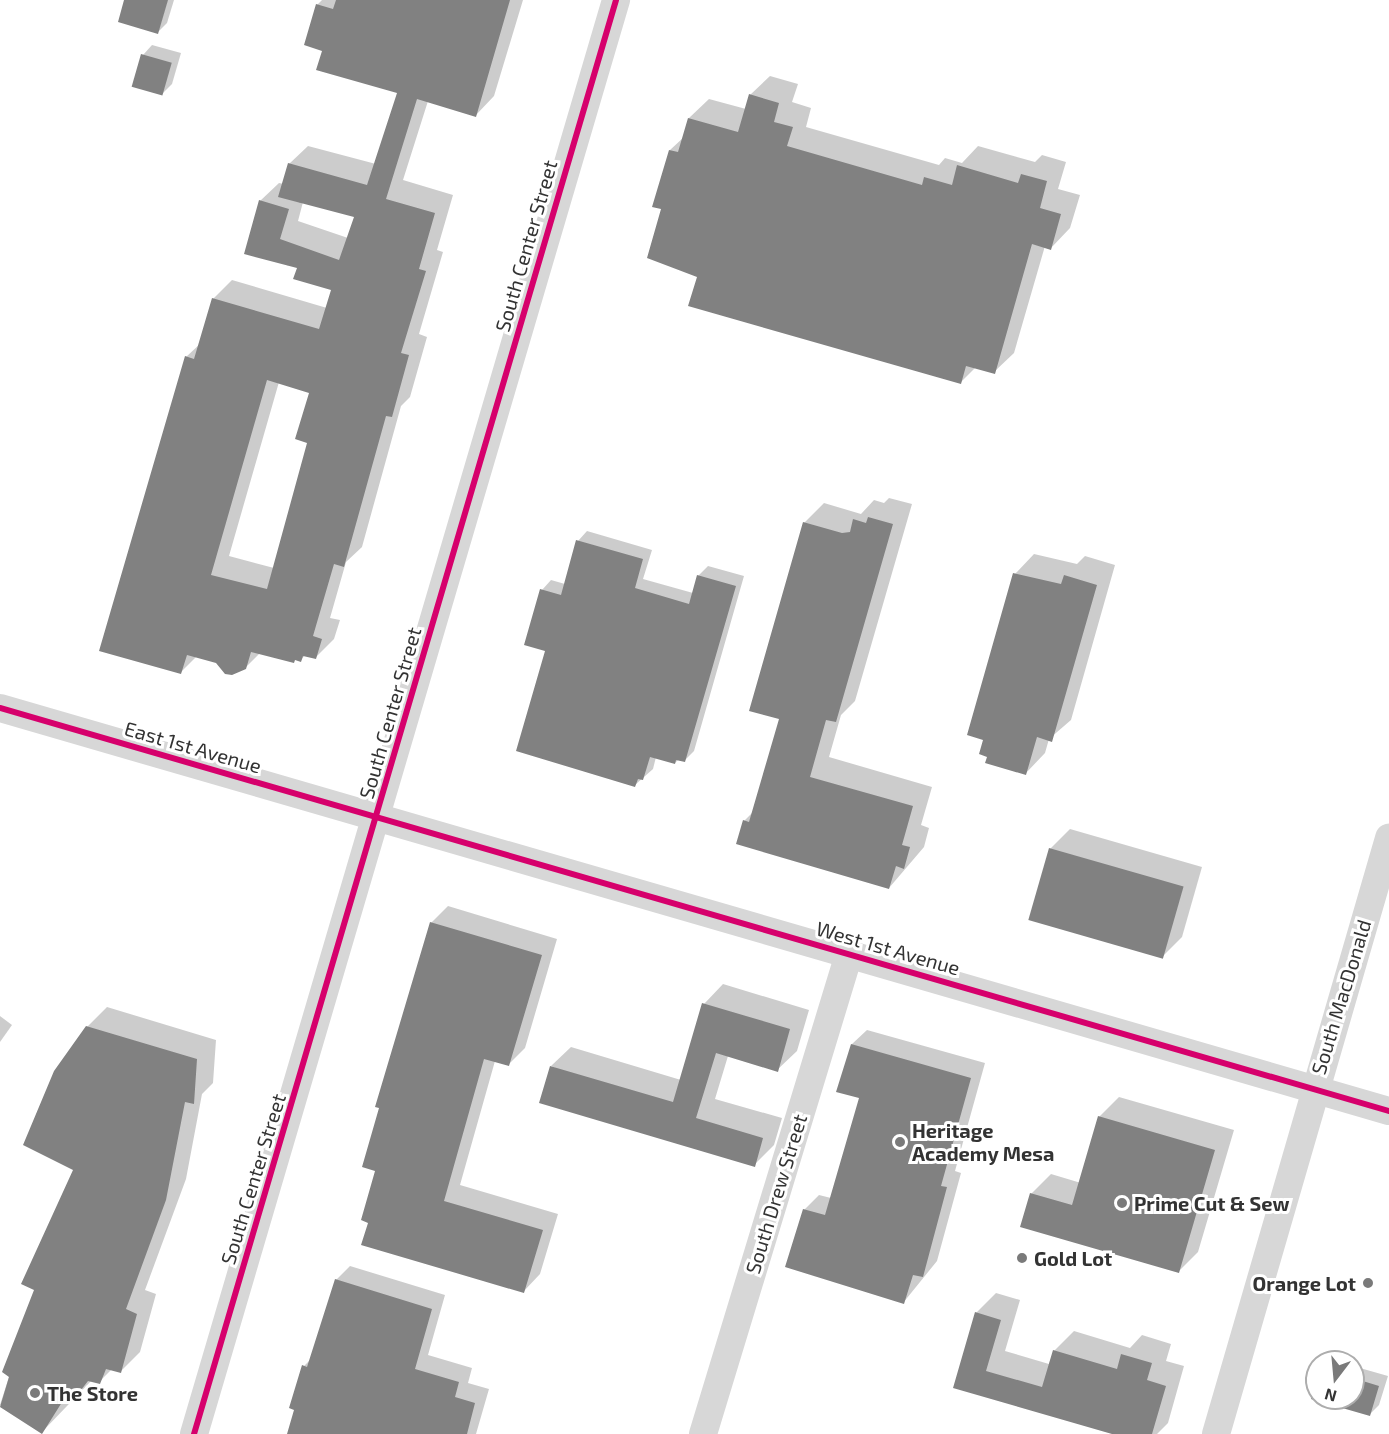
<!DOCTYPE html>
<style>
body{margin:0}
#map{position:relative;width:1389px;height:1434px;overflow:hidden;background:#fff;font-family:"Exo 2",sans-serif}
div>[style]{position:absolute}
.shadow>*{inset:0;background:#0003}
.building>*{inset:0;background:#818181;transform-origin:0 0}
.minor>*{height:28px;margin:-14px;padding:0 14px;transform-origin:14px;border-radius:14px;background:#d7d7d7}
.cycleway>*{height:6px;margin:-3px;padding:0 3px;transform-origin:3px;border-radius:3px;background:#d6006c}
.dots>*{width:16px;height:16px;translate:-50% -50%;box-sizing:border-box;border:3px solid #fff;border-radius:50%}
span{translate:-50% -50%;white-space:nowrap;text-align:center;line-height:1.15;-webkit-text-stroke:6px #fff;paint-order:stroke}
.street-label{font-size:20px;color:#333}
.poi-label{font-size:20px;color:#333;font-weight:700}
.left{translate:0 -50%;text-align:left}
.right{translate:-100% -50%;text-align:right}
.north{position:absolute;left:1305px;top:1350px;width:60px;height:60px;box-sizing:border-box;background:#fff;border:2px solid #adadad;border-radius:50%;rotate:196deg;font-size:16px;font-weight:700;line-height:24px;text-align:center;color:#333}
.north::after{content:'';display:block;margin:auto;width:21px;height:27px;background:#7a7a7a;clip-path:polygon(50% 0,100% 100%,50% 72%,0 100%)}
</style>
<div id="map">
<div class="shadow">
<i style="clip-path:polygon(125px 0,174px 0,167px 23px,158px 32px)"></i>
<i style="clip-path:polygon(evenodd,322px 0,523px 0,494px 96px,476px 115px,428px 101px,403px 180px,453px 195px,437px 250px,443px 252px,419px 334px,427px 337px,410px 397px,401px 406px,362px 547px,346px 562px,330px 618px,340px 620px,334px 639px,315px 658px,305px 655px,301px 660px,260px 653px,245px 668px,197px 656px,181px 672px,186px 357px,201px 343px,213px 299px,232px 280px,327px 308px,332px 289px,298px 267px,246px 253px,260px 201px,279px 183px,284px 184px,289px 164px,308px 146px,376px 164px,398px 92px,324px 50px,317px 5px,322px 0,303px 202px,356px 216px,348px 238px,298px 221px,303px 202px,322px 0,279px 382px,310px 392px,309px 442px,274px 568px,229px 556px,279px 382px)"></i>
<i style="clip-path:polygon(152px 45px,181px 53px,172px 84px,162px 94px,143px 55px)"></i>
<i style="clip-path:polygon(770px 76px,798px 84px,792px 102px,811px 108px,806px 127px,939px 165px,945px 158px,962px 163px,978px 146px,1035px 162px,1042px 155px,1066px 162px,1058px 189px,1080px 195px,1070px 228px,1051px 248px,1045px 246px,1014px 353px,994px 372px,976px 367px,960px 383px,699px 276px,663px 208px,670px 150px,684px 137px,689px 118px,709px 99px,746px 109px,750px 95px)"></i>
<i style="clip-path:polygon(889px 498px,912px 504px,855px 701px,841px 715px,829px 757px,932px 787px,921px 825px,929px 828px,924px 847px,889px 888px,744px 821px,754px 811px,781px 718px,804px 523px,824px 503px,861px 514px,874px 500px,884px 503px)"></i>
<i style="clip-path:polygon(587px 531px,652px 550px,643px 579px,693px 593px,698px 576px,708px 566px,744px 576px,694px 751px,685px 760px,679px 759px,675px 763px,656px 757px,653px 769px,635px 785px,546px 650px,542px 590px,551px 580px,565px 584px,578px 541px)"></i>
<i style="clip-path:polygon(1034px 554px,1077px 564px,1085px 556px,1115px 565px,1071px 720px,1049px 739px,1045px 753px,1026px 773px,1015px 574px)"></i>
<i style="clip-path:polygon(1070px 829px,1202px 867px,1182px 937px,1162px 957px,1050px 849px)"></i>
<i style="clip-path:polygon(448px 906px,557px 939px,525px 1048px,508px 1065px,495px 1061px,460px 1185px,558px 1214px,540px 1274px,524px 1291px,370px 1222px,377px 1170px,431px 923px)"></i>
<i style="clip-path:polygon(723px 984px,809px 1010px,797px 1051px,777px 1070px,728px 1056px,715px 1099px,782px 1118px,774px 1145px,754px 1165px,551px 1066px,571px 1047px,681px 1080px,704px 1004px)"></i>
<i style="clip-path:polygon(107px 1007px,216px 1040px,213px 1083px,202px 1094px,186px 1179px,145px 1290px,156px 1294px,140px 1352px,120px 1372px,112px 1369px,99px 1382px,92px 1380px,42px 1432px,0 1405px,75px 1169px,87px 1027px)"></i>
<i style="clip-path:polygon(0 1016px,12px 1025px,0 1042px)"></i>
<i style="clip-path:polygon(867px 1030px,985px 1063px,955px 1171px,961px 1173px,937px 1261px,903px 1303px,804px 1210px,819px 1195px,831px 1198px,861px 1097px,852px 1044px)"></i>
<i style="clip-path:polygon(1119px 1097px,1234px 1130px,1198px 1252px,1179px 1271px,1031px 1194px,1051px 1174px,1081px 1183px,1099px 1117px)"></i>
<i style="clip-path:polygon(350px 1266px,445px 1295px,428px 1355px,472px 1368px,468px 1383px,489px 1389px,476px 1434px,289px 1434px,304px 1366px,311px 1359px,336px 1280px)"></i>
<i style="clip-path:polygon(996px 1293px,1020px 1300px,1005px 1351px,1049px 1364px,1054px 1351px,1074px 1331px,1130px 1348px,1142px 1335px,1171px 1344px,1166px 1361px,1184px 1366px,1168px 1423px,1157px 1434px,1117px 1434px,955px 1387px,976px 1313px)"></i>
<i style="clip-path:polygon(1353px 1366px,1388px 1376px,1379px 1405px,1370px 1414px,1313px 1398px,1317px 1386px,1317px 1398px,1353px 1398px)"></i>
</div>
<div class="building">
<i style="clip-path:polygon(124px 0,168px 0,158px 34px,118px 22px)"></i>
<i style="clip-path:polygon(evenodd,336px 0,510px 0,476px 117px,417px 99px,386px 199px,435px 213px,419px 269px,426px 271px,401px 353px,409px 355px,392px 417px,386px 416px,344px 567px,334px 564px,313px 636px,322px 639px,316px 659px,303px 656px,301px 662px,295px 660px,294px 663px,251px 652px,246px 669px,232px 675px,225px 674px,216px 663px,187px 655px,181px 674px,99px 651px,185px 356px,194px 359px,212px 298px,319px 329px,331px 290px,293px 279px,297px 268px,244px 254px,259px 200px,289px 209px,280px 239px,339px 260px,354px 217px,278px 197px,288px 163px,367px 185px,397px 93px,316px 70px,322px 51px,304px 45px,316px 4px,333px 9px,336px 0,267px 380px,309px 393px,295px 439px,307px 443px,267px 589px,211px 575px,267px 380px)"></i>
<i style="left:141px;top:54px;width:32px;height:34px;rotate:16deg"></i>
<i style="clip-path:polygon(749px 94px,779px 103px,774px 122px,793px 127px,787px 146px,922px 185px,924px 177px,952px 185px,957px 165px,1018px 183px,1021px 174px,1047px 181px,1040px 208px,1061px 214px,1051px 250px,1032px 244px,995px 374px,966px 366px,961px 384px,688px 306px,697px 277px,647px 258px,661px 209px,652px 207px,669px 150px,678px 152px,688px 118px,738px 132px)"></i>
<i style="clip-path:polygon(868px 517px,893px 524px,836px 722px,826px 720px,810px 777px,913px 806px,902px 845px,910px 847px,904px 869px,896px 866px,889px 889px,736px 844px,743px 820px,749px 822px,779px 719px,749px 711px,803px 522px,842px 533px,850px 532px,853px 519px,866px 523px)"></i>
<i style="clip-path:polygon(576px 540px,643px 559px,635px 588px,689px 604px,697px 575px,736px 586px,685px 762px,676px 760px,675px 764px,650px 757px,643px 780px,638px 779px,635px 787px,516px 751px,545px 651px,524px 645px,540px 589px,561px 595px)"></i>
<i style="clip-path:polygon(1013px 573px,1061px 584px,1064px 575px,1097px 585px,1052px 742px,1037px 737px,1026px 775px,985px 763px,987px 757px,979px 754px,983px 740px,967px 735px)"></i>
<i style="left:1049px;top:848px;width:140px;height:75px;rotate:16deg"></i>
<i style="clip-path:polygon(430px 922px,542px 955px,509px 1066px,484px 1059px,444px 1201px,543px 1230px,524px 1293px,361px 1245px,368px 1223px,361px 1220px,375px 1171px,362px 1167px,379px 1108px,375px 1107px)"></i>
<i style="clip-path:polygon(702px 1003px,790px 1029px,778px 1072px,716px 1053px,696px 1118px,763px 1138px,755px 1167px,539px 1103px,550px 1066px,673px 1102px)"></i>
<i style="clip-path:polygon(86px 1026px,197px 1059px,194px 1104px,185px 1102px,166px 1200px,126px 1309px,137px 1314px,121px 1373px,106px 1369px,100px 1384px,88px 1381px,71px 1403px,64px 1399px,42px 1434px,0 1407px,9px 1377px,2px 1372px,34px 1290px,21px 1284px,73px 1170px,23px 1145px,54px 1071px)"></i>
<i style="clip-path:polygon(851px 1044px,971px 1078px,941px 1186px,947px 1187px,923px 1277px,913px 1275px,904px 1304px,785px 1267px,803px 1209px,825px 1215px,859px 1098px,836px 1092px)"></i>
<i style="clip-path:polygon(1098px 1116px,1215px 1150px,1179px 1273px,1020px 1227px,1030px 1193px,1072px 1205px)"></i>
<i style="clip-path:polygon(335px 1279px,432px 1309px,415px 1369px,459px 1382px,455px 1397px,475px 1403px,467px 1434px,287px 1434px,294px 1410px,289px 1408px,302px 1365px,307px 1367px)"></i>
<i style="clip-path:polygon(975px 1312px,1001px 1320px,986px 1371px,1042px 1387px,1053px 1350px,1117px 1369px,1121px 1354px,1152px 1363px,1147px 1380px,1166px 1386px,1152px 1434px,1112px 1434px,953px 1388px)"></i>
<i style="clip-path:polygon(1353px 1378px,1379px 1386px,1370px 1416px,1311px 1399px,1317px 1380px,1317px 1398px,1353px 1398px)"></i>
</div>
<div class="minor">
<i style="left:0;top:708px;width:1446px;rotate:16.18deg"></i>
<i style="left:194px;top:1434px;width:1495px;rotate:-73.6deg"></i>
<i style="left:703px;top:1434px;width:502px;rotate:-73.08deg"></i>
<i style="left:1216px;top:1434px;width:621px;rotate:-73.81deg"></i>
</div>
<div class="cycleway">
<i style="left:0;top:708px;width:1446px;rotate:16.18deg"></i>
<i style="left:194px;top:1434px;width:1495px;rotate:-73.6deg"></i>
</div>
<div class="dots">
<i style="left:900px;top:1142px;background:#7a7a7a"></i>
<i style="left:1122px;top:1203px;background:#7a7a7a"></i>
<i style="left:1022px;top:1258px;background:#7a7a7a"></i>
<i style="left:1368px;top:1283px;background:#7a7a7a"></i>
<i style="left:35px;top:1393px;background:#7a7a7a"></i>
</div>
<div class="street-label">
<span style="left:526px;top:246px;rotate:-74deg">South Center Street</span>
<span style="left:390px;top:713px;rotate:-74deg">South Center Street</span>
<span style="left:193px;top:747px;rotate:16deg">East 1st Avenue</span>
<span style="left:888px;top:948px;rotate:16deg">West 1st Avenue</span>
<span style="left:1341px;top:997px;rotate:-73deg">South MacDonald</span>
<span style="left:253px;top:1179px;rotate:-73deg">South Center Street</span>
<span style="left:776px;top:1194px;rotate:-73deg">South Drew Street</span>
</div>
<div class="poi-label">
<span class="left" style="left:912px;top:1142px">Heritage<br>Academy Mesa</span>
<span class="left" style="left:1134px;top:1203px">Prime Cut &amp; Sew</span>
<span class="left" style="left:1034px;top:1258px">Gold Lot</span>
<span class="right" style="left:1356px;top:1283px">Orange Lot</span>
<span class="left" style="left:47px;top:1393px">The Store</span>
</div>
<div class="north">N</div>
</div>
